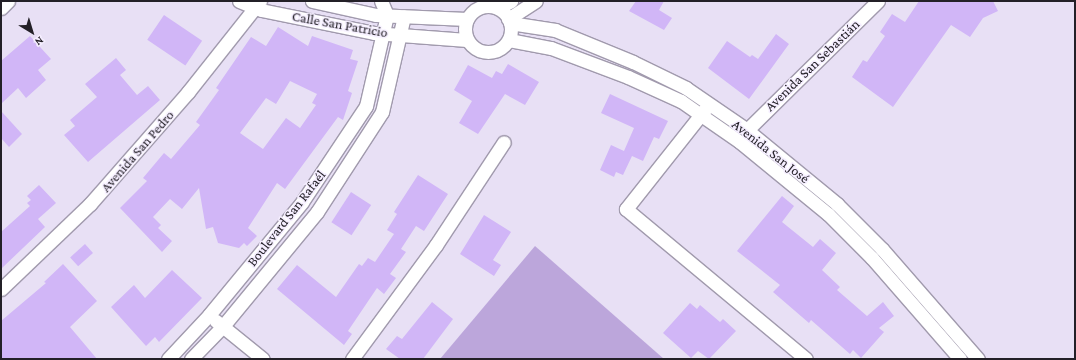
<!DOCTYPE html>
<meta charset="utf-8">
<style>
body{margin:0}
#map{position:relative;width:1076px;height:360px;overflow:hidden;background:#e8e0f5;font-family:"Crimson Pro",serif}
div>[style]{position:absolute}
.green>*{inset:0;background:#bca6db}
.building>*{inset:0;background:#d1b6f7;transform-origin:0 0}
.roads{filter:drop-shadow(1px 0 #a19aad) drop-shadow(-1px 0 #a19aad) drop-shadow(0 1px #a19aad) drop-shadow(0 -1px #a19aad)}
.street>*{height:13px;margin:-6.5px;padding:0 6.5px;transform-origin:6.5px;border-radius:6.5px;background:#fff}
.street>.ring{margin:-6.5px;padding:0;box-sizing:content-box;background:none;border:13px solid #fff;border-radius:50%}
span{translate:-50% -50%;white-space:nowrap;text-align:center;line-height:1.15;-webkit-text-stroke:3px #f5eeff;paint-order:stroke}
.street-label{font-size:14px;color:#232027}
.frame{position:absolute;inset:0;border:2px solid #232027;pointer-events:none}
.north{position:absolute;left:12px;top:12px;width:40px;height:40px;-webkit-text-stroke:3px #f5eeff;paint-order:stroke;rotate:142deg;font-size:11px;font-weight:700;line-height:16px;text-align:center;color:#232027}
.north::after{content:'';display:block;margin:auto;width:14px;height:18px;background:#232027;clip-path:polygon(50% 0,100% 100%,50% 72%,0 100%)}
</style>
<div id="map">
<div class="green">
<i style="clip-path:polygon(535px 246px,664px 359px,440px 359px)"></i>
</div>
<div class="building">
<i style="clip-path:polygon(636px 1px,664px 1px,659px 10px,672px 18px,664px 30px,629px 11px)"></i>
<i style="clip-path:polygon(919px 1px,993px 1px,998px 11px,983px 18px,970px 37px,951px 25px,893px 107px,852px 77px,863px 60px,867px 62px,885px 36px,880px 32px,892px 14px,905px 22px)"></i>
<i style="left:164px;top:15px;width:46px;height:30px;rotate:34deg"></i>
<i style="clip-path:polygon(evenodd,278px 27px,308px 46px,312px 36px,353px 50px,350px 59px,358px 61px,348px 91px,352px 93px,343px 120px,338px 117px,285px 189px,277px 183px,248px 228px,257px 236px,247px 246px,244px 243px,239px 248px,218px 243px,213px 227px,206px 229px,199px 188px,182px 209px,170px 199px,153px 217px,161px 225px,158px 228px,172px 241px,162px 252px,120px 208px,147px 181px,143px 178px,164px 153px,171px 159px,200px 125px,196px 122px,219px 90px,216px 88px,251px 37px,266px 46px,278px 27px,290px 81px,317px 94px,312px 103px,316px 105px,300px 128px,286px 118px,263px 149px,240px 133px,266px 98px,276px 104px,290px 81px)"></i>
<i style="clip-path:polygon(776px 34px,789px 44px,749px 99px,708px 68px,727px 41px,750px 57px,752px 55px,758px 59px)"></i>
<i style="clip-path:polygon(30px 36px,51px 59px,38px 70px,46px 80px,26px 98px,18px 88px,1px 104px,1px 61px)"></i>
<i style="clip-path:polygon(116px 58px,126px 70px,120px 75px,137px 95px,148px 86px,160px 100px,88px 162px,64px 135px,75px 126px,70px 120px,97px 97px,85px 84px)"></i>
<i style="clip-path:polygon(508px 64px,539px 82px,525px 105px,505px 94px,478px 134px,459px 123px,472px 101px,454px 90px,468px 65px,492px 78px,496px 71px,502px 74px)"></i>
<i style="clip-path:polygon(610px 94px,668px 121px,659px 139px,654px 137px,643px 161px,632px 156px,623px 175px,616px 172px,614px 177px,600px 170px,611px 145px,624px 151px,634px 128px,601px 113px)"></i>
<i style="clip-path:polygon(1px 111px,22px 134px,9px 147px,1px 138px)"></i>
<i style="clip-path:polygon(418px 175px,448px 194px,424px 231px,416px 226px,401px 249px,406px 252px,390px 274px,396px 278px,384px 294px,377px 288px,348px 331px,352px 334px,344px 345px,277px 289px,297px 265px,336px 297px,359px 264px,362px 266px,368px 258px,375px 262px,394px 234px,387px 230px,397px 214px,394px 212px)"></i>
<i style="clip-path:polygon(39px 185px,56px 203px,38px 219px,45px 227px,1px 269px,1px 232px,30px 206px,27px 203px,31px 200px,27px 196px)"></i>
<i style="left:351px;top:192px;width:24px;height:36px;rotate:33deg"></i>
<i style="clip-path:polygon(782px 196px,794px 206px,782px 222px,813px 247px,820px 239px,836px 253px,822px 270px,840px 287px,837px 290px,867px 316px,883px 302px,894px 316px,879px 328px,884px 332px,861px 358px,853px 350px,850px 354px,811px 320px,809px 323px,773px 292px,780px 285px,737px 251px)"></i>
<i style="clip-path:polygon(484px 215px,511px 232px,493px 260px,501px 265px,494px 276px,460px 254px)"></i>
<i style="left:85px;top:244px;width:12px;height:20px;rotate:48deg"></i>
<i style="clip-path:polygon(63px 264px,97px 301px,70px 327px,97px 359px,1px 359px,1px 321px,46px 283px,44px 282px)"></i>
<i style="clip-path:polygon(172px 270px,202px 298px,159px 342px,155px 337px,146px 346px,111px 307px,134px 285px,145px 298px)"></i>
<i style="clip-path:polygon(432px 302px,453px 319px,423px 359px,400px 359px,386px 349px,397px 336px,402px 339px)"></i>
<i style="clip-path:polygon(690px 303px,697px 309px,700px 305px,720px 322px,723px 319px,736px 331px,709px 359px,698px 351px,691px 358px,663px 333px)"></i>
</div>
<div class="roads">
<div class="street">
<i style="left:239px;top:1px;width:24px;rotate:22deg"></i>
<i style="left:261px;top:10px;width:115px;rotate:11.5deg"></i>
<i style="left:374px;top:33px;width:93px;rotate:4.3deg"></i>
<i style="left:312px;top:1px;width:66px;rotate:12.3deg"></i>
<i style="left:376px;top:15px;width:91px;rotate:2.5deg"></i>
<i class="ring" style="left:465px;top:6px;width:33px;height:33px"></i>
<i style="left:1px;top:8px;width:10px;rotate:-45deg"></i>
<i style="left:498px;top:8px;width:15px;rotate:-28deg"></i>
<i style="left:508px;top:19px;width:33px;rotate:-33deg"></i>
<i style="left:510px;top:23px;width:46px;rotate:8.8deg"></i>
<i style="left:555px;top:30px;width:84px;rotate:22.3deg"></i>
<i style="left:633px;top:62px;width:59px;rotate:26.1deg"></i>
<i style="left:686px;top:88px;width:74px;rotate:34.5deg"></i>
<i style="left:747px;top:130px;width:117px;rotate:39.4deg"></i>
<i style="left:837px;top:204px;width:64px;rotate:45deg"></i>
<i style="left:882px;top:249px;width:146px;rotate:48.9deg"></i>
<i style="left:509px;top:40px;width:43px;rotate:10.8deg"></i>
<i style="left:551px;top:48px;width:82px;rotate:20.6deg"></i>
<i style="left:628px;top:77px;width:58px;rotate:24.4deg"></i>
<i style="left:681px;top:101px;width:24px;rotate:35deg"></i>
<i style="left:701px;top:115px;width:47px;rotate:34.7deg"></i>
<i style="left:740px;top:142px;width:114px;rotate:39.3deg"></i>
<i style="left:828px;top:214px;width:62px;rotate:45deg"></i>
<i style="left:872px;top:258px;width:134px;rotate:48.9deg"></i>
<i style="left:706px;top:108px;width:129px;rotate:128.4deg"></i>
<i style="left:626px;top:209px;width:234px;rotate:39.8deg"></i>
<i style="left:747px;top:130px;width:184px;rotate:-44.6deg"></i>
<i style="left:1px;top:289px;width:123px;rotate:-43.7deg"></i>
<i style="left:90px;top:204px;width:149px;rotate:-48.8deg"></i>
<i style="left:188px;top:92px;width:116px;rotate:-51.6deg"></i>
<i style="left:216px;top:321px;width:60px;rotate:39deg"></i>
<i style="left:168px;top:359px;width:60px;rotate:-47deg"></i>
<i style="left:209px;top:315px;width:146px;rotate:-50.5deg"></i>
<i style="left:302px;top:202px;width:115px;rotate:-56.3deg"></i>
<i style="left:366px;top:106px;width:93px;rotate:-77deg"></i>
<i style="left:387px;top:15px;width:15px;rotate:-113deg"></i>
<i style="left:191px;top:359px;width:46px;rotate:-45.9deg"></i>
<i style="left:223px;top:326px;width:148px;rotate:-50.5deg"></i>
<i style="left:317px;top:212px;width:119px;rotate:-57deg"></i>
<i style="left:382px;top:112px;width:98px;rotate:-77.1deg"></i>
<i style="left:352px;top:359px;width:142px;rotate:-53.6deg"></i>
<i style="left:436px;top:245px;width:123px;rotate:-56.6deg"></i>
</div>
</div>
<div class="street-label">
<span style="left:340px;top:24px;rotate:10deg">Calle San Patricio</span>
<span style="left:812px;top:65px;rotate:-44deg">Avenida San Sebastián</span>
<span style="left:137px;top:151px;rotate:-49deg">Avenida San Pedro</span>
<span style="left:771px;top:151px;rotate:38deg">Avenida San José</span>
<span style="left:286px;top:218px;rotate:-52deg">Boulevard San Rafaél</span>
</div>
<div class="frame"></div>
<div class="north">N</div>
</div>
